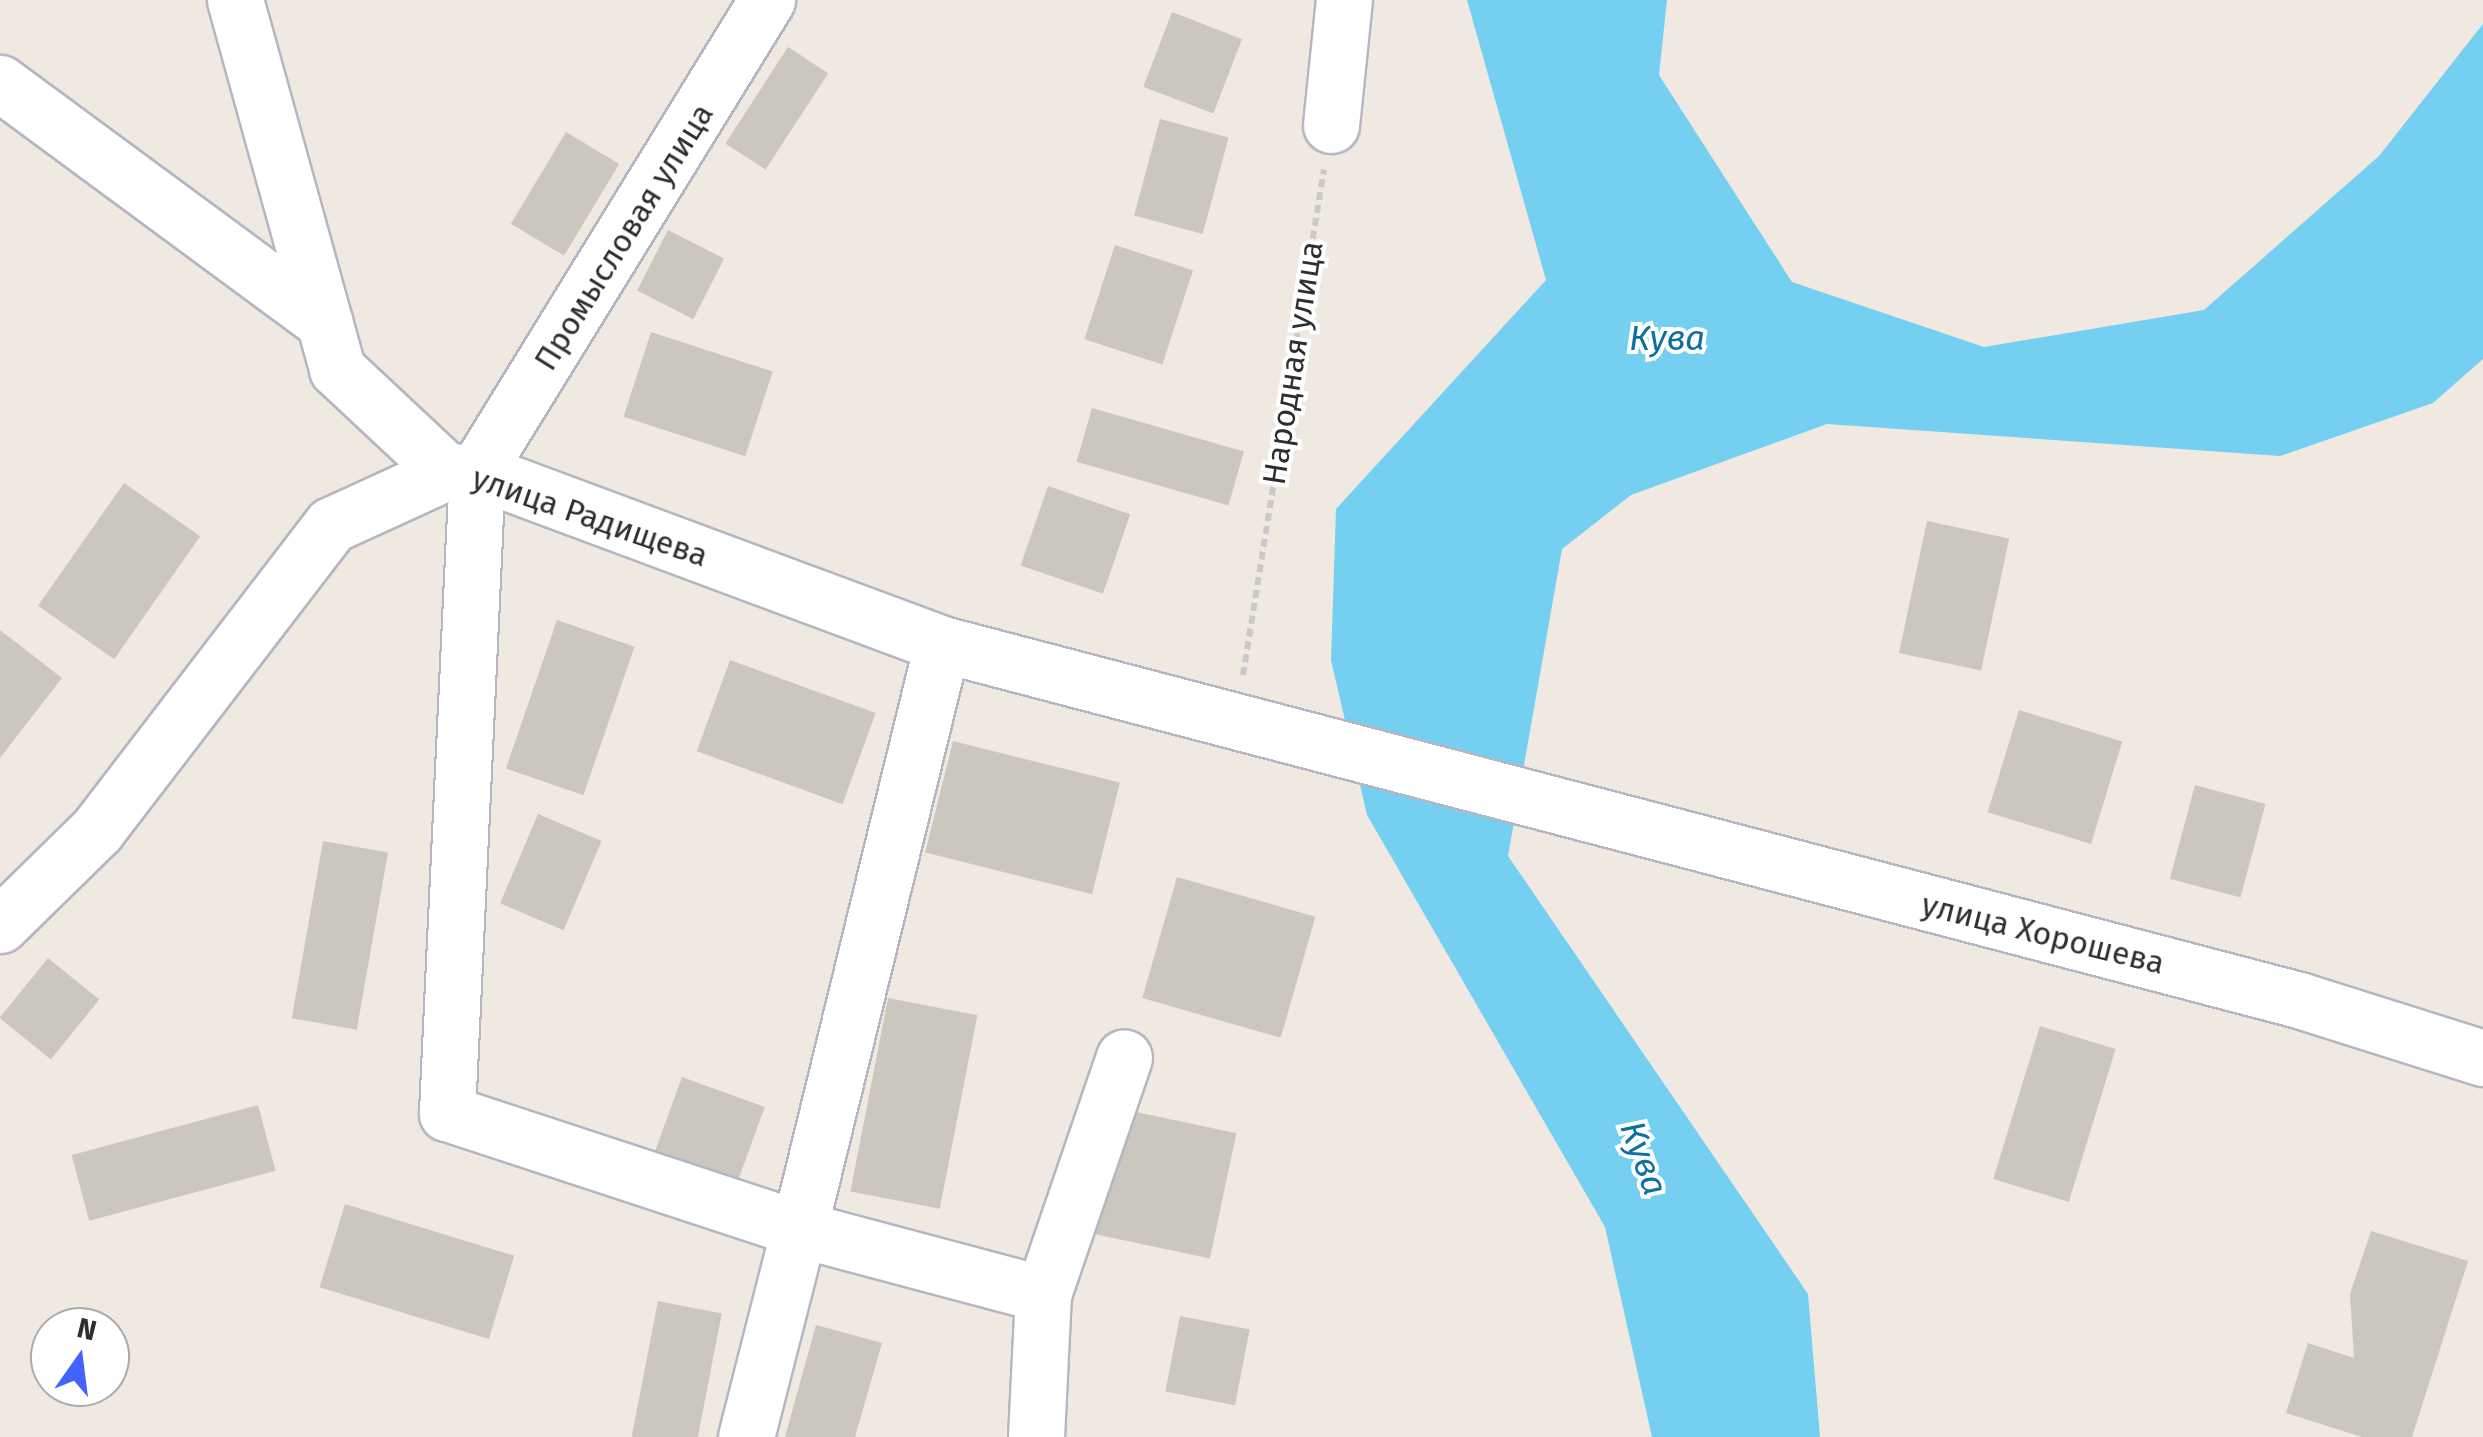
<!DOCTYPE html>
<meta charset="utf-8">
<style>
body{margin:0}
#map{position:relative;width:2483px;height:1437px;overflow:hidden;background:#efe9e1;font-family:"Fira Sans",sans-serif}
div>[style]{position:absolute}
.water>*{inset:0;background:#75cff0}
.building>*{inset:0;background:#cbc7bf;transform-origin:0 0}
.path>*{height:6px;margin-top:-3px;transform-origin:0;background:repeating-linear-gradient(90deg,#c9c9c9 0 8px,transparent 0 13px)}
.roads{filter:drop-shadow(2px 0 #b4b7c1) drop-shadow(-2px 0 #b4b7c1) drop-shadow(0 2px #b4b7c1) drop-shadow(0 -2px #b4b7c1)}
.minor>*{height:55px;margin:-27.5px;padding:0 27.5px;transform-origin:27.5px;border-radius:27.5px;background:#fff}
span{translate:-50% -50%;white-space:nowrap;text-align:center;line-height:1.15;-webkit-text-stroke:8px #fff;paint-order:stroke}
.street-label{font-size:32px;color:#2e2e2e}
.water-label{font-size:35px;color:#0d6fa3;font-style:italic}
.north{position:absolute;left:30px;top:1307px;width:100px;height:100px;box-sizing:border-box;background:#fff;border:2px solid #ababab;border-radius:50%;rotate:14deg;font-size:28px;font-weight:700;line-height:40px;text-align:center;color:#2e2e2e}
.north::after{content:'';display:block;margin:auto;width:35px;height:45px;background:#4264fb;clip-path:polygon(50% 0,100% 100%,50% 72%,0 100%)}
</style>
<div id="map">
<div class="water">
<i style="clip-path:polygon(1467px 0,1667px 0,1659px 75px,1792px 282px,1984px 347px,2204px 310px,2379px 156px,2483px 24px,2483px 359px,2433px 403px,2280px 456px,1827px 424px,1631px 495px,1562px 549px,1508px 856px,1808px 1294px,1820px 1437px,1652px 1437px,1605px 1227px,1367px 815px,1331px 660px,1336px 509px,1546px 280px)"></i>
</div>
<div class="building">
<i style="left:1172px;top:12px;width:75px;height:80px;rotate:21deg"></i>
<i style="left:788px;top:47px;width:48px;height:115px;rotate:33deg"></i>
<i style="left:1160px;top:119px;width:71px;height:100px;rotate:15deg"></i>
<i style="left:566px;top:132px;width:62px;height:107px;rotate:31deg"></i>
<i style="left:668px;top:230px;width:63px;height:68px;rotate:27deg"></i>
<i style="left:1115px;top:245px;width:82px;height:99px;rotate:18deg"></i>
<i style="left:651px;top:332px;width:128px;height:89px;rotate:18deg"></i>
<i style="left:1092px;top:408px;width:158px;height:56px;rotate:16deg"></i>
<i style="left:124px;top:483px;width:93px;height:150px;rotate:35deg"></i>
<i style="left:1048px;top:486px;width:87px;height:84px;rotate:19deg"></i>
<i style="left:1927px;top:521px;width:84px;height:135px;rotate:12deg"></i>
<i style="left:557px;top:620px;width:82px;height:157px;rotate:19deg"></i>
<i style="clip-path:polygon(0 630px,62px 678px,0 758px)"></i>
<i style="left:730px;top:660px;width:155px;height:97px;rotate:20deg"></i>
<i style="left:2019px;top:710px;width:108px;height:107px;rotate:17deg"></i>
<i style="left:953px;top:741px;width:172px;height:115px;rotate:14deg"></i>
<i style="left:2195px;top:785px;width:73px;height:97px;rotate:15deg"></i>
<i style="left:538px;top:814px;width:69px;height:97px;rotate:23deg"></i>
<i style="left:323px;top:841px;width:66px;height:180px;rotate:10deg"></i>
<i style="left:1177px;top:877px;width:144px;height:126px;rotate:16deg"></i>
<i style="left:48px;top:958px;width:66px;height:77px;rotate:39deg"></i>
<i style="left:888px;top:998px;width:91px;height:197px;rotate:11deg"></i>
<i style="left:2040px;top:1026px;width:79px;height:160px;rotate:17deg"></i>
<i style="left:682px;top:1077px;width:88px;height:79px;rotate:20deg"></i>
<i style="left:258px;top:1105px;width:68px;height:193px;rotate:75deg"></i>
<i style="left:1122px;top:1109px;width:117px;height:128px;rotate:12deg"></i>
<i style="left:345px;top:1204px;width:177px;height:87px;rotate:17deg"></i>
<i style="clip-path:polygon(2371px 1231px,2468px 1261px,2412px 1437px,2362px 1437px,2286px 1413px,2308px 1343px,2354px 1358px,2350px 1294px)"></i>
<i style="left:658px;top:1301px;width:65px;height:138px;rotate:11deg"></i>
<i style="left:1180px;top:1316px;width:71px;height:77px;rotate:11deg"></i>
<i style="clip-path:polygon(816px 1325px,882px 1343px,855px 1437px,785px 1437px)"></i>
</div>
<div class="path">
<i style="left:1243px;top:675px;width:512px;rotate:-80.91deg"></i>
</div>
<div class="roads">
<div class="minor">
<i style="left:235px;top:0;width:383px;rotate:74.5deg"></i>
<i style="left:337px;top:369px;width:151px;rotate:43.1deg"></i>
<i style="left:767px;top:0;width:553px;rotate:121.62deg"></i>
<i style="left:477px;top:471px;width:643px;rotate:92.68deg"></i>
<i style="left:447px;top:1113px;width:371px;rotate:18.2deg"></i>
<i style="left:799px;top:1229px;width:602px;rotate:-76.26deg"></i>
<i style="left:0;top:83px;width:403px;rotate:36.4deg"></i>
<i style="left:1331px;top:125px;width:126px;rotate:-84.1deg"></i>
<i style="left:0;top:925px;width:136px;rotate:-44.4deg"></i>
<i style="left:97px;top:830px;width:384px;rotate:-52.5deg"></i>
<i style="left:331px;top:525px;width:128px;rotate:-24.6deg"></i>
<i style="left:447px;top:472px;width:30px;rotate:-2deg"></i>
<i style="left:477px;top:471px;width:496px;rotate:20.4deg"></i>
<i style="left:942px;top:644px;width:1403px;rotate:14.7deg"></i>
<i style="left:2299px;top:1000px;width:193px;rotate:17.5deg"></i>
<i style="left:746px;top:1437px;width:215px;rotate:-75.7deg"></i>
<i style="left:799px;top:1229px;width:253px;rotate:14.9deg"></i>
<i style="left:1036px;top:1437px;width:143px;rotate:-87.2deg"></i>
<i style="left:1043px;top:1294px;width:250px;rotate:-71.1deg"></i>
</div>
</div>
<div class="street-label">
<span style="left:624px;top:237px;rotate:-58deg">Промысловая улица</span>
<span style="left:1293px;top:363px;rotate:-81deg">Народная улица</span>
<span style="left:590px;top:517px;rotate:19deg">улица Радищева</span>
<span style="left:2043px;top:934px;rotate:14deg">улица Хорошева</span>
</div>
<div class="water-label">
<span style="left:1667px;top:338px">Кува</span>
<span style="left:1644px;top:1158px;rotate:70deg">Кува</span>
</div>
<div class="north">N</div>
</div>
